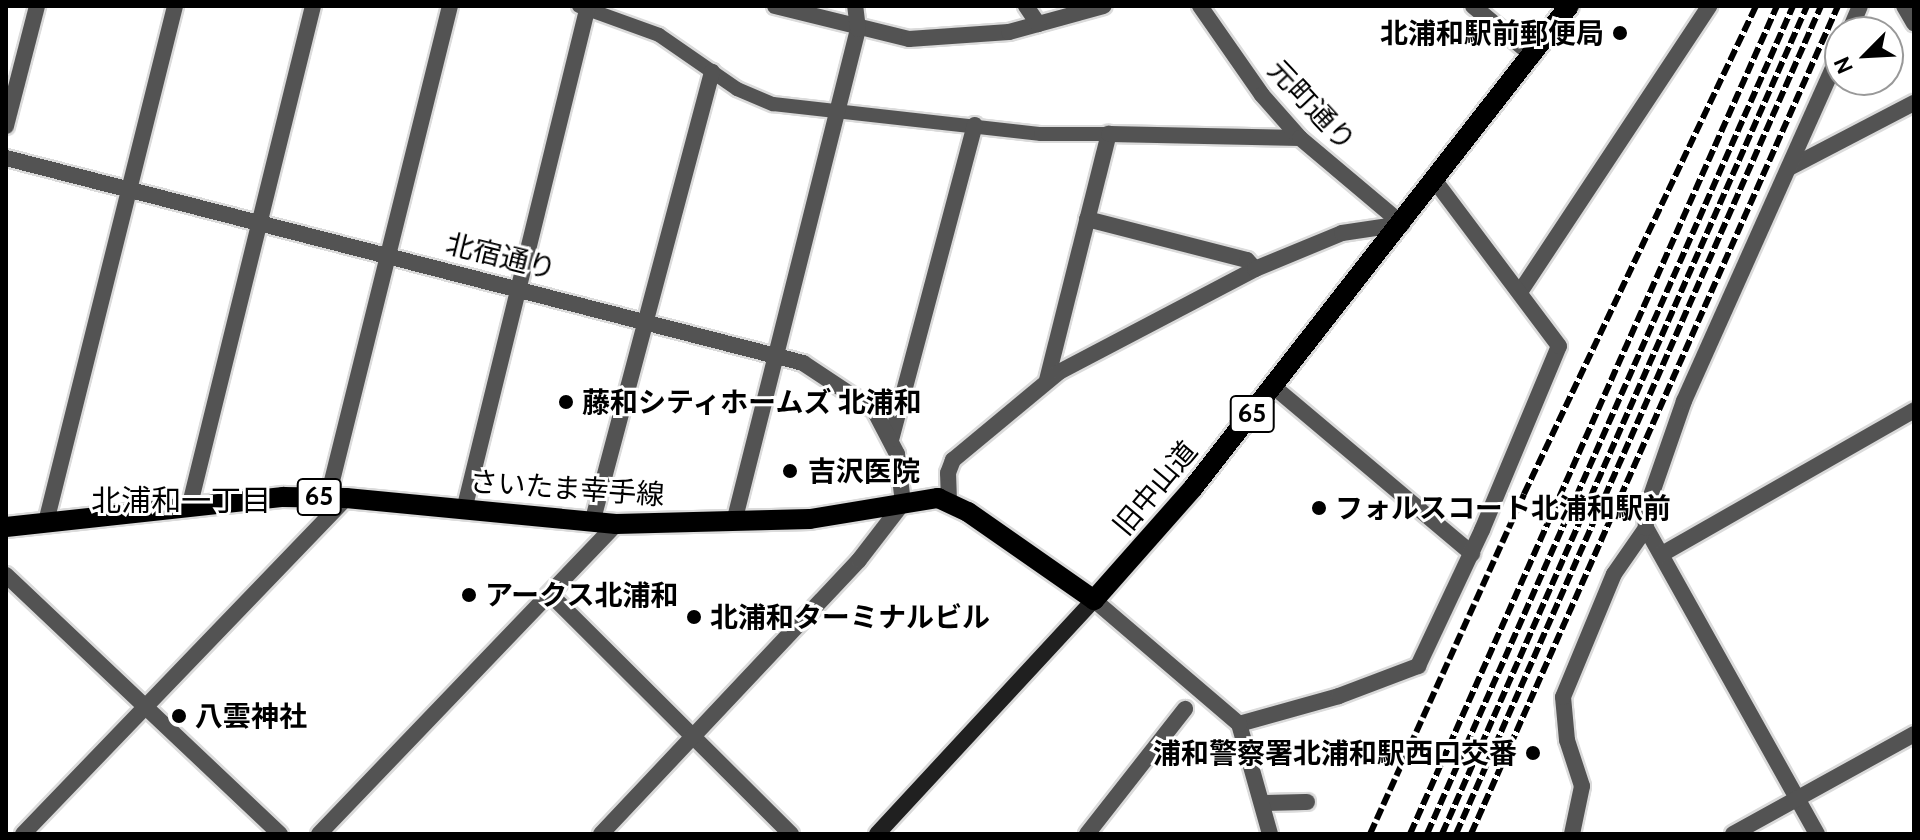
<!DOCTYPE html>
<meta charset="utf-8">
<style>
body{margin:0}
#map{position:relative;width:1920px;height:840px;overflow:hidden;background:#fff;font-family:Cabin,"Noto Sans JP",sans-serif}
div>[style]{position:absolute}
.roads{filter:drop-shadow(2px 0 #dbdbdb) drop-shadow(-2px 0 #dbdbdb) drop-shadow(0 2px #dbdbdb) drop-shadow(0 -2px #dbdbdb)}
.pedestrian>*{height:14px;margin:-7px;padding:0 7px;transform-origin:7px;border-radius:7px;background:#535353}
.minor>*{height:16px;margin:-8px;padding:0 8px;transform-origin:8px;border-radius:8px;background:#535353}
.tertiary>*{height:16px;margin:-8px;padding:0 8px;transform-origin:8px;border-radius:8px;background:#535353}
.secondary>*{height:16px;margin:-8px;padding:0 8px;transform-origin:8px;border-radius:8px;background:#202020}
.primary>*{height:20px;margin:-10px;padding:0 10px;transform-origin:10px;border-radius:10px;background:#000}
.rail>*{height:6px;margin-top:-3px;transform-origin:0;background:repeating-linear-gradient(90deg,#000 0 12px,transparent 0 16px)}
.dots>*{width:22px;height:22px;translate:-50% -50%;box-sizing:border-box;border:4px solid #fff;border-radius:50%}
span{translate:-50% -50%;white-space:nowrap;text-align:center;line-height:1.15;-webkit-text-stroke:6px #fff;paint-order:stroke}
.shield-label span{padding:2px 6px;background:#fff;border:2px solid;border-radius:6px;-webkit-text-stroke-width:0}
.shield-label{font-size:26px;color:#000;font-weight:700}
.poi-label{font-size:28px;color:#000;font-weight:700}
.right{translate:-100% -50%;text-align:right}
.left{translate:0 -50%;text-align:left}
.street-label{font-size:28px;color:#000}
.neighbourhood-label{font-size:30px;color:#000}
.frame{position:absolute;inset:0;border:8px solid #000;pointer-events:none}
.north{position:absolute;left:1824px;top:16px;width:80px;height:80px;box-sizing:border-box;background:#fff;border:2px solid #999;border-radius:50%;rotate:246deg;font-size:22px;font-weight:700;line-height:32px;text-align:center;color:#000}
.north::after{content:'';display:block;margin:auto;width:28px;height:36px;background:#000;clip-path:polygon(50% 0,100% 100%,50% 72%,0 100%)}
</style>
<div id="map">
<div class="roads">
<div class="pedestrian">
<i style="left:579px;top:6px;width:85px;rotate:19.9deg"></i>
<i style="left:659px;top:35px;width:95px;rotate:34.7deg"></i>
<i style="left:737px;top:89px;width:39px;rotate:23deg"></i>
<i style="left:773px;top:104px;width:270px;rotate:6.4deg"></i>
<i style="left:1041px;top:134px;width:68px"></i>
</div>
<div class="minor">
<i style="left:775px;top:6px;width:138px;rotate:13.8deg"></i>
<i style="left:909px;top:39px;width:100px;rotate:-4deg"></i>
<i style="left:1009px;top:32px;width:98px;rotate:-15.3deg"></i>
<i style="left:1026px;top:6px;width:22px;rotate:56deg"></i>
<i style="left:1473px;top:6px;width:78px;rotate:39.8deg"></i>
<i style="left:1904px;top:6px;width:20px;rotate:60deg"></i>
<i style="left:1849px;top:32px;width:28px;rotate:-67deg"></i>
<i style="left:6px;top:126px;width:124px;rotate:-75.5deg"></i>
<i style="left:1789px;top:168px;width:141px;rotate:-27.5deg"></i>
<i style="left:1087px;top:219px;width:165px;rotate:14.4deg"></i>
<i style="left:1247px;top:260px;width:12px;rotate:48deg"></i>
<i style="left:1520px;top:292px;width:343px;rotate:-56.5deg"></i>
<i style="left:1047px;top:380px;width:254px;rotate:-75.9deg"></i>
<i style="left:1109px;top:134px;width:191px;rotate:1.2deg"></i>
<i style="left:1274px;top:387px;width:259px;rotate:40.1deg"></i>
<i style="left:891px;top:440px;width:326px;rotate:-75.1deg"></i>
<i style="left:328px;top:497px;width:506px;rotate:-76.05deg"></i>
<i style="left:949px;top:501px;width:28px;rotate:-92deg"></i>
<i style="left:948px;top:473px;width:14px;rotate:-69deg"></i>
<i style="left:953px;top:460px;width:138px;rotate:-39.7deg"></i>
<i style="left:1059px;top:372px;width:221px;rotate:-27.7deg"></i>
<i style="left:1255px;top:269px;width:94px;rotate:-22.5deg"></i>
<i style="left:1342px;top:233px;width:61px;rotate:-8.5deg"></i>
<i style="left:190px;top:504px;width:513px;rotate:-76.13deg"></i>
<i style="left:464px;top:510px;width:519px;rotate:-76.18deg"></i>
<i style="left:46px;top:522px;width:532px;rotate:-75.96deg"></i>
<i style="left:734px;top:522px;width:508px;rotate:-75.88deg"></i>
<i style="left:858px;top:29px;width:23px;rotate:-97deg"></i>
<i style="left:592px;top:523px;width:467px;rotate:-75.1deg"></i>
<i style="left:1646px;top:528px;width:351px;rotate:60.8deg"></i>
<i style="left:1662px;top:554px;width:290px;rotate:-29.7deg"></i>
<i style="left:6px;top:575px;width:377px;rotate:43.4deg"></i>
<i style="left:551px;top:595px;width:339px;rotate:44.9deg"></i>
<i style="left:1263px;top:803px;width:44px;rotate:-1.3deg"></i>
<i style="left:23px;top:834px;width:466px;rotate:-46.1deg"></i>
<i style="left:319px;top:834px;width:429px;rotate:-46.2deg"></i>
<i style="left:601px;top:834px;width:376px;rotate:-46.7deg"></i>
<i style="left:859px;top:560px;width:72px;rotate:-52.3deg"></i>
<i style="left:1087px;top:834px;width:159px;rotate:-51.9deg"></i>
<i style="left:1270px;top:834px;width:114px;rotate:-105.7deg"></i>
<i style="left:1239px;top:724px;width:104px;rotate:-15.6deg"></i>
<i style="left:1339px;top:696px;width:85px;rotate:-20.8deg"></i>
<i style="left:1418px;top:666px;width:150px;rotate:-64.8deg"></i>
<i style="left:1482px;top:530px;width:199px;rotate:-67.3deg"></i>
<i style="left:1559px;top:346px;width:205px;rotate:-126.9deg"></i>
<i style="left:1572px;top:834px;width:49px;rotate:-78.2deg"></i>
<i style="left:1582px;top:786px;width:48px;rotate:-108.1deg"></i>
<i style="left:1567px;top:740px;width:43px;rotate:-95.3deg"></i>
<i style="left:1563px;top:697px;width:133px;rotate:-67.5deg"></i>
<i style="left:1614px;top:574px;width:56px;rotate:-55.2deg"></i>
<i style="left:1646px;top:528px;width:15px;rotate:-94deg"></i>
<i style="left:1645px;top:513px;width:119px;rotate:-70.8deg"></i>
<i style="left:1684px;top:401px;width:382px;rotate:-65.9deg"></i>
<i style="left:1733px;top:834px;width:207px;rotate:-28.9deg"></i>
</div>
<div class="tertiary">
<i style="left:1200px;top:6px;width:108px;rotate:55.1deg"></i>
<i style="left:1262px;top:95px;width:57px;rotate:48.5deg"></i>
<i style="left:1300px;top:138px;width:133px;rotate:40.1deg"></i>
<i style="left:6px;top:158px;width:823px;rotate:14.42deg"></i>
<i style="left:803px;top:363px;width:85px;rotate:33.5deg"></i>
<i style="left:874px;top:410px;width:50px;rotate:62.4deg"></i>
<i style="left:897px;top:454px;width:49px;rotate:83deg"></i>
<i style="left:1094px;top:600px;width:191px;rotate:40.5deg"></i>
</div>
<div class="secondary">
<i style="left:877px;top:834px;width:319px;rotate:-47.2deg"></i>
</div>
<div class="primary">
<i style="left:6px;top:527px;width:279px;rotate:-6.2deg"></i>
<i style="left:283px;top:497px;width:63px;rotate:0.9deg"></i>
<i style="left:346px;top:498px;width:271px;rotate:5.5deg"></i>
<i style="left:616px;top:524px;width:194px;rotate:-1.5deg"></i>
<i style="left:810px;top:519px;width:130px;rotate:-9.3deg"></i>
<i style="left:938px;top:498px;width:33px;rotate:25deg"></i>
<i style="left:968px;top:512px;width:154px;rotate:34.9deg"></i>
<i style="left:1094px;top:600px;width:149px;rotate:-48.5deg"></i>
<i style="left:1193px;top:488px;width:611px;rotate:-52.04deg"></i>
</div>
</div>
<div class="rail">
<i style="left:1370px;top:834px;width:373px;rotate:-65.6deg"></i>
<i style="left:1524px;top:494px;width:540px;rotate:-64.57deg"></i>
<i style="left:1410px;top:834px;width:906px;rotate:-66.1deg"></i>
<i style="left:1427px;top:834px;width:905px;rotate:-66.15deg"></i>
<i style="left:1442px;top:834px;width:905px;rotate:-66.21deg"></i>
<i style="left:1456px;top:834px;width:905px;rotate:-66.21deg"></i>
<i style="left:1471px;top:834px;width:906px;rotate:-66.1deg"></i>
</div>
<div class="dots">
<i style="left:1620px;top:33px;background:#000"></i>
<i style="left:566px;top:402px;background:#000"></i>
<i style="left:790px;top:471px;background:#000"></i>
<i style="left:1319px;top:508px;background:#000"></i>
<i style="left:469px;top:595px;background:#000"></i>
<i style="left:694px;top:617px;background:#000"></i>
<i style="left:179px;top:716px;background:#000"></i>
<i style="left:1533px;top:753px;background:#000"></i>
</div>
<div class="shield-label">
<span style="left:1252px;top:414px">65</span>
<span style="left:319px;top:497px">65</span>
</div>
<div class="poi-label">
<span class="right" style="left:1604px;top:33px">北浦和駅前郵便局</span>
<span class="left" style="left:582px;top:402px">藤和シティホームズ 北浦和</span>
<span class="left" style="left:808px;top:471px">吉沢医院</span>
<span class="left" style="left:1335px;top:508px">フォルスコート北浦和駅前</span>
<span class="left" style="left:485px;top:595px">アークス北浦和</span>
<span class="left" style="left:710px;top:617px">北浦和ターミナルビル</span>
<span class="left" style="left:195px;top:716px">八雲神社</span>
<span class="right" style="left:1517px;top:753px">浦和警察署北浦和駅西口交番</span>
</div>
<div class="street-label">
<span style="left:1312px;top:105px;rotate:47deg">元町通り</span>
<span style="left:501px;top:256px;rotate:14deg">北宿通り</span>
<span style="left:567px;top:488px;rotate:4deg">さいたま幸手線</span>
<span style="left:1155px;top:488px;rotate:-50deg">旧中山道</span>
</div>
<div class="neighbourhood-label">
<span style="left:181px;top:501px">北浦和一丁目</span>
</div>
<div class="frame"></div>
<div class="north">N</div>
</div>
